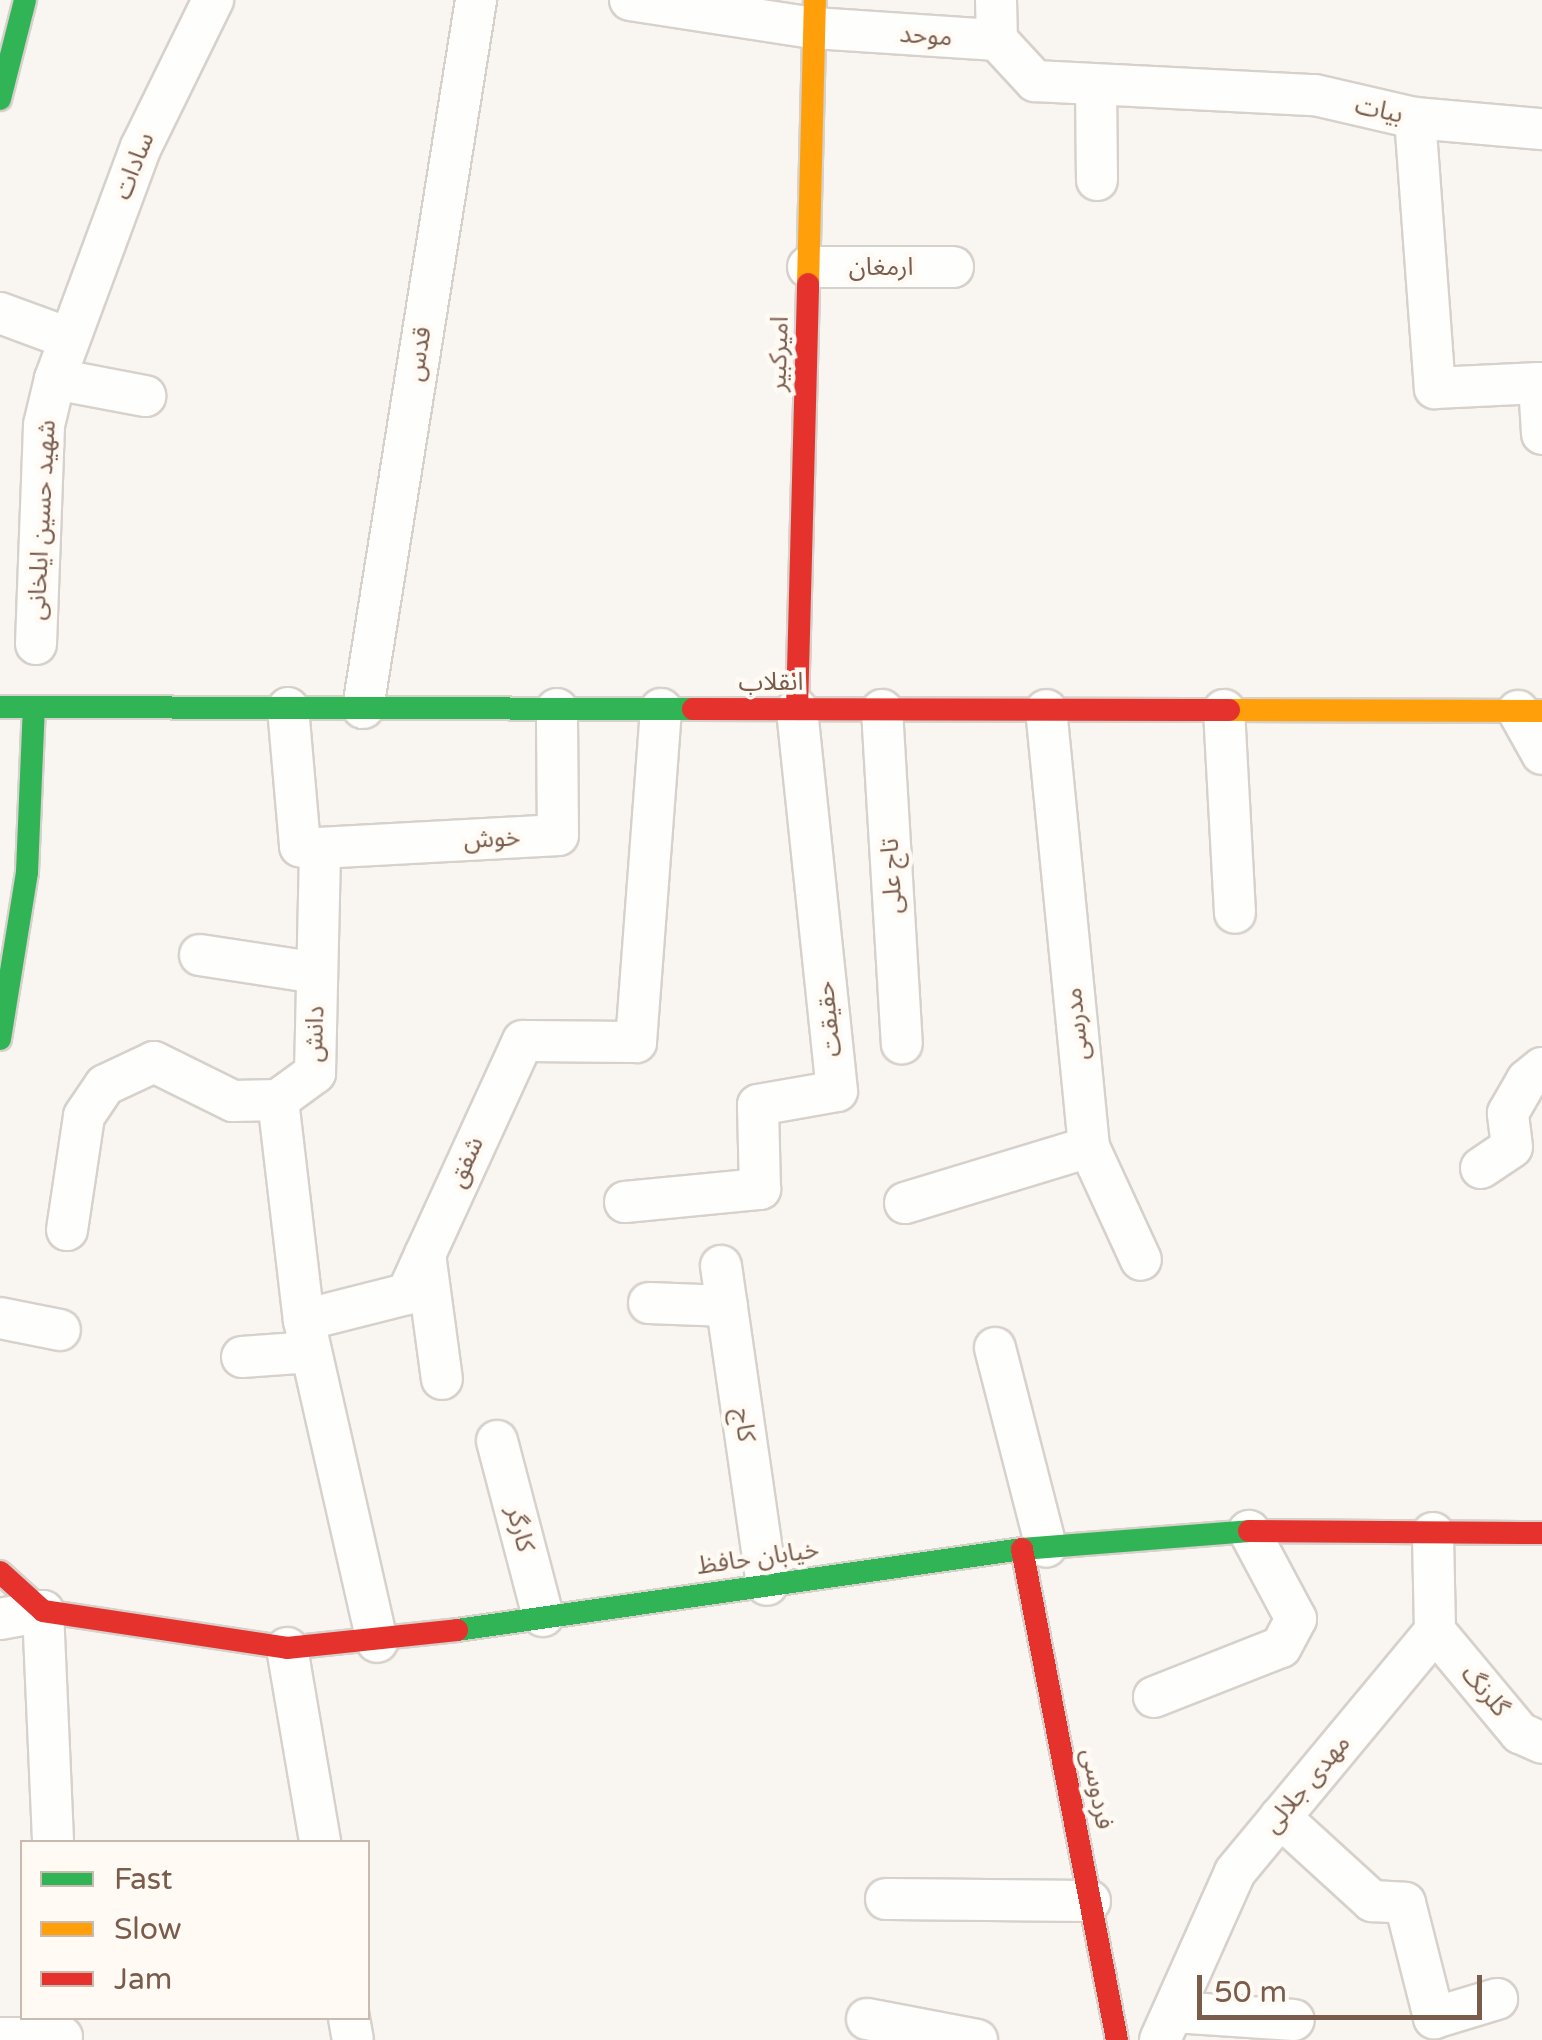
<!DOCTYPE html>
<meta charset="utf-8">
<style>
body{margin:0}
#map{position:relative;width:1542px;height:2040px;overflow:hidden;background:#f9f5f0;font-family:"Varela Round","Noto Sans Arabic",sans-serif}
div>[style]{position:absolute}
.roads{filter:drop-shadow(2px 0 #d7d1cb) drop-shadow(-2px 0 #d7d1cb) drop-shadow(0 2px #d7d1cb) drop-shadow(0 -2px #d7d1cb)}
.street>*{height:40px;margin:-20px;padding:0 20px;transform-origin:20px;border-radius:20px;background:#fefefd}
.fast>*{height:22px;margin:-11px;padding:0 11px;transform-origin:11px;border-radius:11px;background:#30b455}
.slow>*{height:22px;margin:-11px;padding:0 11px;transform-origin:11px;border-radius:11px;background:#ff9f0a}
.jam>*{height:22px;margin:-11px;padding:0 11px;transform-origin:11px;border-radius:11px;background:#e5322d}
span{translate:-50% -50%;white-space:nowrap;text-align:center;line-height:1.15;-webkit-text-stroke:9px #fffaf3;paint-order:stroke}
.street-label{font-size:25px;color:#7a5c4d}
.legend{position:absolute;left:20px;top:1840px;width:350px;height:180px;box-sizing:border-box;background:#fffaf3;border:2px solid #cabbb1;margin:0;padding:12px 18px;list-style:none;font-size:30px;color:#7a5c4d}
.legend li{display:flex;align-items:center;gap:20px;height:50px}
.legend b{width:50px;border:2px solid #cabbb1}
.scale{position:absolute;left:1197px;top:1975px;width:285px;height:45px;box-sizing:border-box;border:5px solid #7a5c4d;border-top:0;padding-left:12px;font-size:30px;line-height:35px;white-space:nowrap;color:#7a5c4d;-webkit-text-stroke:8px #fffaf3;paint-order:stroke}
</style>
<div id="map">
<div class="roads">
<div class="street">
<i style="left:630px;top:0;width:186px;rotate:8.7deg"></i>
<i style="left:814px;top:28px;width:183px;rotate:3.8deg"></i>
<i style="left:996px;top:0;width:40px;rotate:88.6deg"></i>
<i style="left:997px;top:40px;width:56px;rotate:47.2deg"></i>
<i style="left:1035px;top:81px;width:280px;rotate:2.9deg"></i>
<i style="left:1315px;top:95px;width:103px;rotate:13deg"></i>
<i style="left:1415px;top:118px;width:271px;rotate:85.8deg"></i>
<i style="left:1435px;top:388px;width:104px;rotate:-2.8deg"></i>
<i style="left:1539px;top:383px;width:51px;rotate:86.6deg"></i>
<i style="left:1096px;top:85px;width:95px;rotate:89.4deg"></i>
<i style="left:1415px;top:118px;width:127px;rotate:5deg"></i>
<i style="left:808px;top:267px;width:145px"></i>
<i style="left:0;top:313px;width:72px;rotate:20.2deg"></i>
<i style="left:55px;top:379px;width:92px;rotate:10.7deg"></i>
<i style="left:36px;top:644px;width:219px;rotate:-87.9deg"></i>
<i style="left:44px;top:425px;width:47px;rotate:-76.6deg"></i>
<i style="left:55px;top:379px;width:247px;rotate:-69.7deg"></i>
<i style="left:141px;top:147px;width:164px;rotate:-63.9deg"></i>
<i style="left:288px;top:708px;width:139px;rotate:85deg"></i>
<i style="left:300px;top:846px;width:20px;rotate:6deg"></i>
<i style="left:320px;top:848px;width:238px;rotate:-3.1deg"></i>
<i style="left:558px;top:835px;width:126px;rotate:-90.5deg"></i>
<i style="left:363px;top:708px;width:717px;rotate:-80.93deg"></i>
<i style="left:882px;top:710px;width:334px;rotate:86.6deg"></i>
<i style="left:1224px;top:710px;width:203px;rotate:86.9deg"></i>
<i style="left:1518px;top:711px;width:49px;rotate:60.8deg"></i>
<i style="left:200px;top:955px;width:118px;rotate:8.7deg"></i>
<i style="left:278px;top:1100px;width:222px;rotate:83.3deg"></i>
<i style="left:304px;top:1320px;width:330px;rotate:77.2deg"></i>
<i style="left:278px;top:1100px;width:46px;rotate:-36.1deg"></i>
<i style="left:315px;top:1073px;width:225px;rotate:-88.7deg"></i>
<i style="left:1089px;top:1147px;width:124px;rotate:65.3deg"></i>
<i style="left:1481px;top:1168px;width:37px;rotate:-34deg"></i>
<i style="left:1512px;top:1147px;width:34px;rotate:-97deg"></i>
<i style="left:1508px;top:1113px;width:38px;rotate:-60deg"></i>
<i style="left:1527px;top:1080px;width:19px;rotate:-39deg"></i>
<i style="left:625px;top:1202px;width:136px;rotate:-5.5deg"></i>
<i style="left:760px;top:1189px;width:84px;rotate:-91.4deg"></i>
<i style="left:758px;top:1105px;width:80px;rotate:-10deg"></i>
<i style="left:837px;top:1091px;width:384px;rotate:-96deg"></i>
<i style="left:905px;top:1203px;width:192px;rotate:-16.9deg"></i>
<i style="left:1089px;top:1147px;width:439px;rotate:-95.6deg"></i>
<i style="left:67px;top:1230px;width:115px;rotate:-81.5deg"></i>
<i style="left:84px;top:1116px;width:37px;rotate:-56deg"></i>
<i style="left:105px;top:1085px;width:54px;rotate:-25.1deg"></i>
<i style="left:154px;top:1062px;width:88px;rotate:26.3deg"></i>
<i style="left:233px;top:1101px;width:45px;rotate:-1.3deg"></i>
<i style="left:425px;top:1254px;width:126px;rotate:82.3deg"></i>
<i style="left:721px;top:1266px;width:322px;rotate:81.8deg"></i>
<i style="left:649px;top:1303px;width:78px;rotate:2.2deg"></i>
<i style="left:0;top:1318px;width:61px;rotate:11.3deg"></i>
<i style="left:304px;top:1320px;width:106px;rotate:-14.2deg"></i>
<i style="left:407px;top:1294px;width:278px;rotate:-65.4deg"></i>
<i style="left:523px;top:1041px;width:113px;rotate:0.5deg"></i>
<i style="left:636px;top:1042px;width:334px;rotate:-85.7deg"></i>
<i style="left:995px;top:1348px;width:205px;rotate:75.6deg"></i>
<i style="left:242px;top:1357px;width:69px;rotate:-4.1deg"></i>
<i style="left:497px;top:1441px;width:181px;rotate:75.3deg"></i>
<i style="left:0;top:1619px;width:44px;rotate:-10.5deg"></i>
<i style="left:43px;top:1611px;width:231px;rotate:87.5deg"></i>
<i style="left:1435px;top:1631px;width:133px;rotate:50.2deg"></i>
<i style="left:1520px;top:1733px;width:24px;rotate:24deg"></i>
<i style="left:287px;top:1648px;width:197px;rotate:80.3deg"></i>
<i style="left:1154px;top:1697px;width:136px;rotate:-21.5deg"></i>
<i style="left:1281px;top:1647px;width:32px;rotate:-62deg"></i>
<i style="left:1296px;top:1619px;width:100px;rotate:-118.1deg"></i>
<i style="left:1280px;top:1817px;width:125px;rotate:42.4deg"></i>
<i style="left:1372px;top:1901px;width:33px;rotate:3deg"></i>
<i style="left:1405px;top:1903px;width:119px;rotate:75.8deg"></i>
<i style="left:1434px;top:2018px;width:66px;rotate:-16.8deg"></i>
<i style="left:886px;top:1899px;width:204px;rotate:0.6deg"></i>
<i style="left:1174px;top:2012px;width:120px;rotate:3.8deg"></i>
<i style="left:349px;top:2018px;width:22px;rotate:80deg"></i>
<i style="left:867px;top:2019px;width:112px;rotate:10.8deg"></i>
<i style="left:0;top:2038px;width:62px;rotate:-0.9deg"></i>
<i style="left:1160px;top:2040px;width:184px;rotate:-65.9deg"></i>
<i style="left:1235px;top:1872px;width:313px;rotate:-50.3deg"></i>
<i style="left:1435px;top:1631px;width:98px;rotate:-91.2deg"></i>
</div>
<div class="fast">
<i style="left:0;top:99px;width:102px;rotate:-75.8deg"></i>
<i style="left:0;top:707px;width:693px;rotate:0.17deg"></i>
<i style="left:0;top:1039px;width:169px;rotate:-80.8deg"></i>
<i style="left:27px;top:872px;width:165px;rotate:-87.6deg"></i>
<i style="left:457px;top:1630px;width:571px;rotate:-8.16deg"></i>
<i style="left:1022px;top:1549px;width:228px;rotate:-4.5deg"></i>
</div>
<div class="slow">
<i style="left:808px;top:284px;width:284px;rotate:-88.6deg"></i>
<i style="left:1229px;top:710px;width:313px;rotate:0.2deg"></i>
</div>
<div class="jam">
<i style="left:693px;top:709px;width:536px;rotate:0.11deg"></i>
<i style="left:797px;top:709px;width:425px;rotate:-88.5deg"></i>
<i style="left:1249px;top:1531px;width:293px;rotate:0.4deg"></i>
<i style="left:1022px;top:1549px;width:500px;rotate:79.05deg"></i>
<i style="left:0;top:1572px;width:58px;rotate:42.2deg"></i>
<i style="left:43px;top:1611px;width:247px;rotate:8.6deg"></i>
<i style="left:287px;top:1648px;width:171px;rotate:-6deg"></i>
</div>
</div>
<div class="street-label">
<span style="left:926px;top:36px;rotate:4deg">موحد</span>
<span style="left:1379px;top:110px;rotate:13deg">بیات</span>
<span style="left:134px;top:166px;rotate:-68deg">سادات</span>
<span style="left:881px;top:267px">ارمغان</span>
<span style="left:419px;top:354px;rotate:-81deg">قدس</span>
<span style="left:779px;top:354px;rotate:-88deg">امیرکبیر</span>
<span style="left:42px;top:520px;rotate:-87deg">شهید حسین ایلخانی</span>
<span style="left:771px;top:682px">انقلاب</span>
<span style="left:492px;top:839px;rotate:-3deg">خوش</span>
<span style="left:892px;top:876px;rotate:-93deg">تاج علی</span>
<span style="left:829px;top:1019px;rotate:-96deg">حقیقت</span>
<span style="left:1077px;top:1024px;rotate:-96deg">مدرسی</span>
<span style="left:315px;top:1034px;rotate:-88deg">دانش</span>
<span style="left:466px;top:1162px;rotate:-66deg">شفق</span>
<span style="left:744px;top:1425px;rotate:82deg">کاج</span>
<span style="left:520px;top:1529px;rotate:75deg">کارگر</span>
<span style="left:758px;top:1558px;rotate:-8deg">خیابان حافظ</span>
<span style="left:1485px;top:1691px;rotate:50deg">گلرنگ</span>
<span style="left:1307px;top:1784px;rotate:-50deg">مهدی جلالی</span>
<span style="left:1097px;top:1789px;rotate:79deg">فردوسی</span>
</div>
<ul class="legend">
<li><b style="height:12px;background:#30b455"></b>Fast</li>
<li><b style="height:12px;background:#ff9f0a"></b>Slow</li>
<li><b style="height:12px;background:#e5322d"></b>Jam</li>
</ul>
<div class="scale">50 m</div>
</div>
